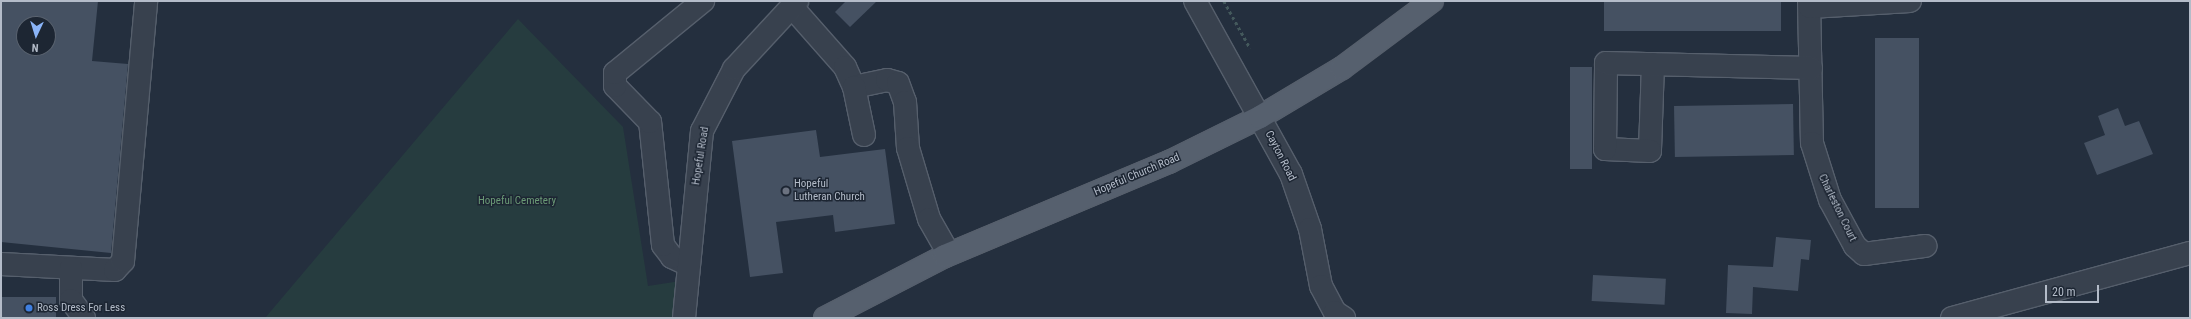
<!DOCTYPE html>
<style>
body{margin:0}
#map{position:relative;width:2191px;height:319px;overflow:hidden;background:#242f3e;font-family:"Roboto Condensed",sans-serif}
div>[style]{position:absolute}
.green>*{inset:0;background:#263c3f}
.building>*{inset:0;background:#455162;transform-origin:0 0}
.path>*{height:2.5px;margin-top:-1.25px;transform-origin:0;background:repeating-linear-gradient(90deg,#44595c 0 3px,transparent 0 6px)}
.roads{filter:drop-shadow(1px 0 #565f6c) drop-shadow(-1px 0 #565f6c) drop-shadow(0 1px #565f6c) drop-shadow(0 -1px #565f6c)}
.minor>*{height:22px;margin:-11px;padding:0 11px;transform-origin:11px;border-radius:11px;background:#38414e}
.major>*{height:22px;margin:-11px;padding:0 11px;transform-origin:11px;border-radius:11px;background:#56606e}
.dots>*{width:11px;height:11px;translate:-50% -50%;box-sizing:border-box;border:2px solid #1d2633;border-radius:50%}
span{translate:-50% -50%;white-space:nowrap;text-align:center;line-height:1.15;-webkit-text-stroke:3px #1d2633;paint-order:stroke}
.street-label{font-size:11px;color:#b4bcc9}
.poi-label{font-size:11px;color:#b4bcc9}
.left{translate:0 -50%;text-align:left}
.park-label{font-size:11px;color:#6b9a76}
.frame{position:absolute;inset:0;border:2px solid #b4bcc9;pointer-events:none}
.north{position:absolute;left:16px;top:16px;width:40px;height:40px;box-sizing:border-box;background:#1d2633;border:1px solid #59626f;border-radius:50%;rotate:184deg;font-size:11px;font-weight:700;line-height:16px;text-align:center;color:#b4bcc9}
.north::after{content:'';display:block;margin:auto;width:14px;height:18px;background:#8ab4f8;clip-path:polygon(50% 0,100% 100%,50% 72%,0 100%)}
.scale{position:absolute;left:2045px;top:285px;width:54px;height:18px;box-sizing:border-box;border:2px solid #b4bcc9;border-top:0;padding-left:5px;font-size:12px;line-height:14px;white-space:nowrap;color:#b4bcc9;-webkit-text-stroke:3px #1d2633;paint-order:stroke}
</style>
<div id="map">
<div class="green">
<i style="clip-path:polygon(518px 19px,623px 127px,648px 286px,687px 280px,684px 318px,265px 318px)"></i>
</div>
<div class="building">
<i style="clip-path:polygon(evenodd,1px 1px,98px 1px,92px 61px,128px 64px,111px 253px,1px 242px,1px 1px,24px 24px,48px 24px,48px 48px,24px 48px,24px 24px)"></i>
<i style="clip-path:polygon(846px 1px,877px 1px,850px 27px,835px 12px)"></i>
<i style="left:1604px;top:1px;width:177px;height:30px"></i>
<i style="left:1875px;top:38px;width:44px;height:170px"></i>
<i style="left:1592px;top:67px;width:102px;height:22px;rotate:90deg"></i>
<i style="left:1793px;top:104px;width:51px;height:119px;rotate:89deg"></i>
<i style="clip-path:polygon(2118px 108px,2125px 126px,2139px 121px,2153px 154px,2097px 175px,2084px 143px,2105px 135px,2098px 116px)"></i>
<i style="clip-path:polygon(816px 130px,820px 157px,885px 149px,895px 224px,835px 232px,833px 215px,776px 222px,783px 273px,750px 277px,732px 141px)"></i>
<i style="clip-path:polygon(1776px 237px,1811px 240px,1809px 260px,1801px 259px,1798px 291px,1753px 287px,1752px 314px,1726px 313px,1728px 265px,1773px 267px)"></i>
<i style="left:1593px;top:275px;width:73px;height:26px;rotate:3deg"></i>
<i style="left:1px;top:297px;width:55px;height:21px"></i>
</div>
<div class="path">
<i style="left:1224px;top:1px;width:54px;rotate:61deg"></i>
</div>
<div class="roads">
<div class="minor">
<i style="left:1195px;top:1px;width:198px;rotate:61deg"></i>
<i style="left:1291px;top:174px;width:58px;rotate:70.9deg"></i>
<i style="left:1310px;top:229px;width:58px;rotate:79.1deg"></i>
<i style="left:1321px;top:286px;width:30px;rotate:62deg"></i>
<i style="left:1335px;top:312px;width:11px;rotate:34deg"></i>
<i style="left:1809px;top:1px;width:142px;rotate:88.8deg"></i>
<i style="left:1812px;top:143px;width:60px;rotate:72.5deg"></i>
<i style="left:1830px;top:200px;width:52px;rotate:61.5deg"></i>
<i style="left:1855px;top:246px;width:12px;rotate:42deg"></i>
<i style="left:1864px;top:254px;width:62px;rotate:-7.5deg"></i>
<i style="left:792px;top:7px;width:80px;rotate:48.5deg"></i>
<i style="left:845px;top:67px;width:22px;rotate:66deg"></i>
<i style="left:854px;top:87px;width:34px;rotate:-12deg"></i>
<i style="left:887px;top:80px;width:11px;rotate:15deg"></i>
<i style="left:898px;top:83px;width:20px;rotate:70deg"></i>
<i style="left:905px;top:102px;width:46px;rotate:86.3deg"></i>
<i style="left:908px;top:148px;width:74px;rotate:73.5deg"></i>
<i style="left:929px;top:219px;width:40px;rotate:60.3deg"></i>
<i style="left:1810px;top:7px;width:100px;rotate:-3.4deg"></i>
<i style="left:1653px;top:64px;width:87px;rotate:92deg"></i>
<i style="left:1650px;top:151px;width:45px;rotate:-177.5deg"></i>
<i style="left:1605px;top:149px;width:86px;rotate:-89.3deg"></i>
<i style="left:1606px;top:63px;width:205px;rotate:1.4deg"></i>
<i style="left:854px;top:87px;width:49px;rotate:78.2deg"></i>
<i style="left:1px;top:264px;width:114px;rotate:3deg"></i>
<i style="left:115px;top:270px;width:12px;rotate:-48deg"></i>
<i style="left:123px;top:261px;width:261px;rotate:-84.9deg"></i>
<i style="left:689px;top:265px;width:19px;rotate:-155deg"></i>
<i style="left:672px;top:257px;width:15px;rotate:-127deg"></i>
<i style="left:663px;top:245px;width:124px;rotate:-96deg"></i>
<i style="left:650px;top:122px;width:50px;rotate:-134.2deg"></i>
<i style="left:615px;top:86px;width:13px;rotate:-90deg"></i>
<i style="left:615px;top:73px;width:114px;rotate:-39.3deg"></i>
<i style="left:71px;top:268px;width:32px;rotate:90deg"></i>
<i style="left:71px;top:300px;width:22px;rotate:54deg"></i>
<i style="left:684px;top:318px;width:188px;rotate:-84.5deg"></i>
<i style="left:702px;top:131px;width:70px;rotate:-62.7deg"></i>
<i style="left:734px;top:69px;width:93px;rotate:-47.2deg"></i>
<i style="left:1952px;top:318px;width:247px;rotate:-15.3deg"></i>
</div>
<div class="major">
<i style="left:825px;top:318px;width:135px;rotate:-27.3deg"></i>
<i style="left:945px;top:256px;width:243px;rotate:-22.8deg"></i>
<i style="left:1169px;top:162px;width:102px;rotate:-26.3deg"></i>
<i style="left:1260px;top:117px;width:96px;rotate:-30.9deg"></i>
<i style="left:1342px;top:68px;width:112px;rotate:-36.7deg"></i>
</div>
</div>
<div class="dots">
<i style="left:786px;top:191px;background:#6b7280"></i>
<i style="left:29px;top:308px;background:#3f7fe0"></i>
</div>
<div class="street-label">
<span style="left:701px;top:156px;rotate:-81deg">Hopeful Road</span>
<span style="left:1280px;top:156px;rotate:63deg">Cayton Road</span>
<span style="left:1137px;top:175px;rotate:-23deg">Hopeful Church Road</span>
<span style="left:1837px;top:208px;rotate:64deg">Charleston Court</span>
</div>
<div class="poi-label">
<span class="left" style="left:794px;top:191px">Hopeful<br>Lutheran Church</span>
<span class="left" style="left:37px;top:308px">Ross Dress For Less</span>
</div>
<div class="park-label">
<span style="left:517px;top:201px">Hopeful Cemetery</span>
</div>
<div class="frame"></div>
<div class="north">N</div>
<div class="scale">20 m</div>
</div>
